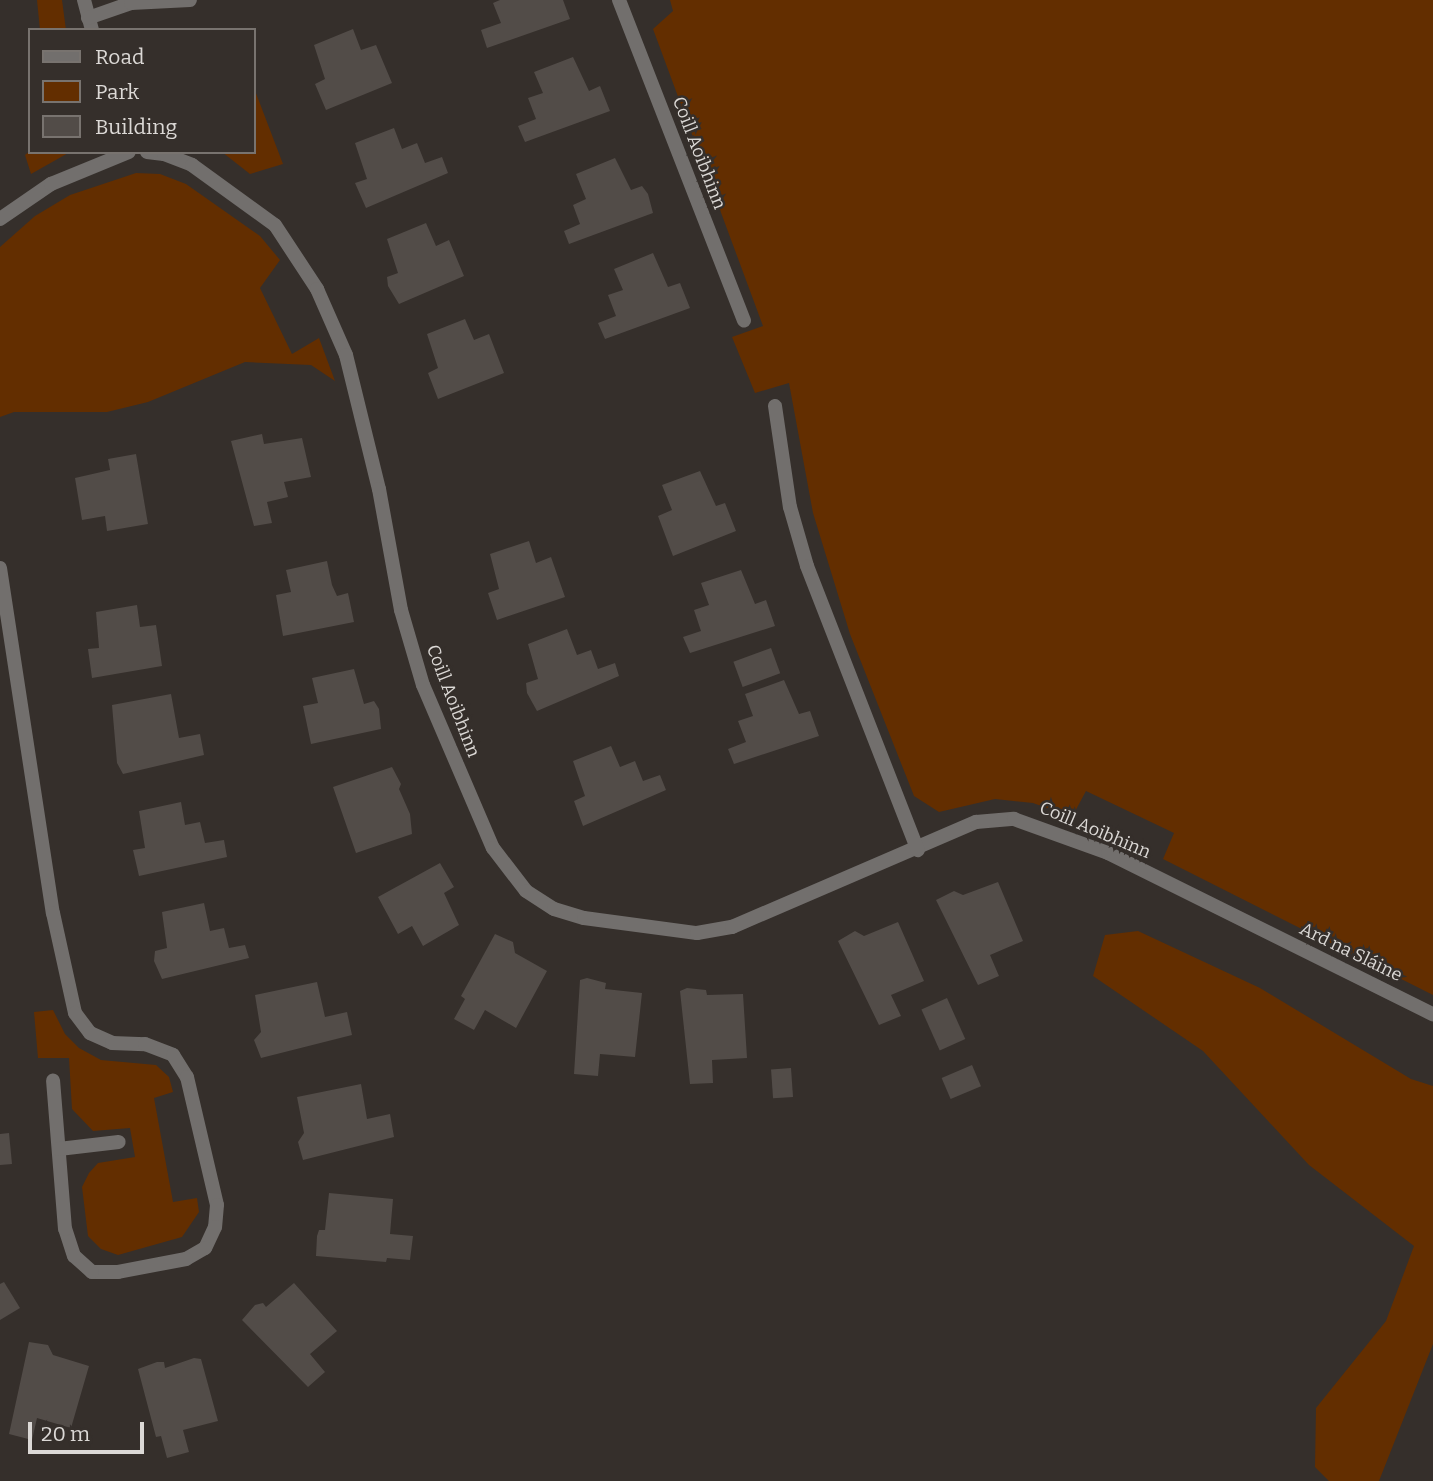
<!DOCTYPE html>
<meta charset="utf-8">
<style>
body{margin:0}
#map{position:relative;width:1433px;height:1481px;overflow:hidden;background:#352f2b;font-family:Bitter,serif}
div>[style]{position:absolute}
.green>*{inset:0;background:#632e00}
.building>*{inset:0;background:#524c48;transform-origin:0 0}
.minor>*{height:14px;margin:-7px;padding:0 7px;transform-origin:7px;border-radius:7px;background:#726f6d}
span{translate:-50% -50%;white-space:nowrap;text-align:center;line-height:1.15;-webkit-text-stroke:5px #352f2b;paint-order:stroke}
.street-label{font-size:18px;color:#dcd9d6}
.legend{position:absolute;left:28px;top:28px;width:228px;height:126px;box-sizing:border-box;background:#352f2b;border:2px solid #78736f;margin:0;padding:9px 12px;list-style:none;font-size:21px;color:#dcd9d6}
.legend li{display:flex;align-items:center;gap:14px;height:35px}
.legend b{width:35px;border:2px solid #78736f}
.scale{position:absolute;left:28px;top:1422px;width:116px;height:32px;box-sizing:border-box;border:4px solid #dcd9d6;border-top:0;padding-left:9px;font-size:21px;line-height:24px;white-space:nowrap;color:#dcd9d6;-webkit-text-stroke:5px #352f2b;paint-order:stroke}
</style>
<div id="map">
<div class="green">
<i style="clip-path:polygon(37px 0,62px 0,66px 30px,40px 30px)"></i>
<i style="clip-path:polygon(670px 0,1433px 0,1433px 995px,1163px 859px,1174px 833px,1086px 791px,1072px 817px,1033px 803px,995px 799px,939px 812px,914px 796px,850px 634px,813px 513px,789px 383px,755px 393px,732px 337px,763px 326px,653px 29px,673px 11px)"></i>
<i style="clip-path:polygon(254px 88px,283px 164px,250px 174px,222px 152px,254px 152px)"></i>
<i style="clip-path:polygon(30px 151px,30px 152px,70px 152px,31px 174px,25px 155px)"></i>
<i style="clip-path:polygon(136px 173px,160px 174px,186px 184px,260px 236px,280px 260px,260px 288px,292px 354px,319px 338px,335px 381px,311px 365px,245px 362px,148px 402px,107px 412px,14px 412px,0 417px,0 247px,35px 216px,70px 195px)"></i>
<i style="clip-path:polygon(1138px 931px,1260px 988px,1411px 1079px,1433px 1086px,1433px 1344px,1379px 1481px,1329px 1481px,1315px 1467px,1316px 1408px,1386px 1321px,1414px 1246px,1309px 1165px,1203px 1051px,1093px 976px,1105px 935px)"></i>
<i style="clip-path:polygon(53px 1010px,65px 1034px,79px 1048px,101px 1060px,156px 1065px,169px 1077px,173px 1092px,154px 1098px,173px 1202px,197px 1198px,199px 1212px,182px 1237px,118px 1255px,101px 1249px,88px 1236px,82px 1187px,89px 1173px,98px 1163px,135px 1157px,130px 1128px,93px 1131px,72px 1109px,69px 1058px,38px 1058px,34px 1012px)"></i>
</div>
<div class="building">
<i style="clip-path:polygon(500px 0,563px 0,570px 19px,487px 48px,481px 30px,501px 23px,493px 3px)"></i>
<i style="clip-path:polygon(353px 29px,361px 50px,376px 45px,392px 83px,326px 110px,315px 84px,325px 79px,314px 45px)"></i>
<i style="clip-path:polygon(573px 57px,589px 91px,600px 86px,610px 111px,525px 142px,518px 126px,536px 119px,528px 98px,543px 93px,534px 72px)"></i>
<i style="clip-path:polygon(394px 128px,402px 149px,417px 143px,425px 163px,442px 157px,448px 173px,366px 208px,355px 183px,367px 179px,355px 143px)"></i>
<i style="clip-path:polygon(615px 158px,631px 190px,642px 186px,648px 194px,653px 213px,569px 244px,564px 231px,580px 224px,573px 205px,586px 199px,576px 174px)"></i>
<i style="clip-path:polygon(426px 223px,436px 246px,449px 240px,464px 276px,399px 304px,388px 286px,387px 277px,398px 273px,387px 239px)"></i>
<i style="clip-path:polygon(653px 253px,668px 287px,680px 283px,690px 308px,605px 339px,598px 323px,616px 316px,608px 295px,623px 290px,614px 269px)"></i>
<i style="clip-path:polygon(465px 319px,474px 340px,489px 334px,504px 373px,438px 399px,428px 373px,438px 368px,427px 334px)"></i>
<i style="clip-path:polygon(262px 434px,264px 444px,302px 438px,311px 477px,284px 482px,288px 497px,267px 502px,272px 523px,254px 526px,231px 441px)"></i>
<i style="clip-path:polygon(136px 454px,148px 524px,107px 531px,105px 516px,82px 520px,75px 478px,110px 470px,108px 459px)"></i>
<i style="clip-path:polygon(700px 471px,716px 506px,725px 503px,736px 531px,673px 556px,658px 516px,672px 510px,662px 485px)"></i>
<i style="clip-path:polygon(529px 541px,536px 563px,551px 557px,565px 597px,497px 620px,488px 593px,499px 589px,490px 554px)"></i>
<i style="clip-path:polygon(327px 561px,332px 585px,337px 596px,348px 593px,354px 622px,283px 636px,276px 595px,291px 592px,286px 570px)"></i>
<i style="clip-path:polygon(741px 570px,755px 604px,766px 600px,775px 626px,690px 653px,683px 637px,701px 631px,694px 610px,709px 605px,701px 583px)"></i>
<i style="clip-path:polygon(137px 605px,140px 627px,156px 625px,162px 666px,92px 678px,88px 649px,99px 648px,96px 612px)"></i>
<i style="clip-path:polygon(567px 629px,577px 655px,591px 650px,598px 669px,615px 663px,619px 676px,537px 711px,527px 693px,526px 683px,538px 679px,528px 644px)"></i>
<i style="left:771px;top:648px;width:27px;height:40px;rotate:70deg"></i>
<i style="clip-path:polygon(354px 669px,364px 704px,374px 701px,379px 709px,381px 729px,311px 744px,303px 706px,318px 703px,312px 678px)"></i>
<i style="clip-path:polygon(784px 680px,799px 714px,810px 711px,819px 736px,734px 764px,728px 749px,746px 742px,738px 721px,753px 716px,745px 694px)"></i>
<i style="clip-path:polygon(171px 694px,179px 738px,200px 734px,204px 755px,123px 774px,117px 763px,112px 705px)"></i>
<i style="clip-path:polygon(611px 746px,620px 767px,635px 761px,643px 781px,660px 775px,666px 790px,583px 826px,574px 801px,585px 796px,573px 761px)"></i>
<i style="clip-path:polygon(392px 767px,401px 784px,399px 789px,410px 814px,412px 834px,356px 853px,333px 787px)"></i>
<i style="clip-path:polygon(181px 802px,185px 825px,200px 822px,205px 843px,224px 840px,227px 857px,139px 876px,133px 850px,145px 848px,139px 811px)"></i>
<i style="clip-path:polygon(440px 863px,454px 887px,444px 893px,459px 925px,423px 946px,412px 926px,398px 934px,378px 897px)"></i>
<i style="clip-path:polygon(998px 882px,1023px 941px,990px 955px,999px 976px,978px 985px,936px 900px,954px 891px,963px 895px)"></i>
<i style="clip-path:polygon(204px 903px,210px 931px,224px 928px,229px 948px,245px 945px,249px 958px,162px 979px,154px 961px,155px 951px,167px 948px,162px 912px)"></i>
<i style="clip-path:polygon(898px 922px,924px 981px,891px 995px,901px 1016px,879px 1025px,838px 941px,855px 931px,864px 936px)"></i>
<i style="clip-path:polygon(495px 934px,513px 942px,515px 953px,547px 971px,516px 1028px,485px 1010px,474px 1030px,454px 1019px,465px 999px,461px 996px)"></i>
<i style="clip-path:polygon(587px 978px,606px 983px,605px 989px,642px 993px,635px 1057px,600px 1054px,598px 1076px,574px 1074px,580px 980px)"></i>
<i style="clip-path:polygon(317px 982px,325px 1017px,347px 1012px,352px 1035px,261px 1058px,254px 1040px,261px 1032px,255px 995px)"></i>
<i style="clip-path:polygon(687px 988px,706px 990px,707px 995px,743px 994px,747px 1058px,712px 1060px,713px 1083px,690px 1084px,680px 991px)"></i>
<i style="left:947px;top:998px;width:45px;height:28px;rotate:66deg"></i>
<i style="left:972px;top:1065px;width:23px;height:33px;rotate:67deg"></i>
<i style="left:791px;top:1068px;width:29px;height:20px;rotate:86deg"></i>
<i style="clip-path:polygon(361px 1084px,367px 1119px,390px 1114px,394px 1137px,303px 1160px,298px 1142px,304px 1133px,297px 1097px)"></i>
<i style="clip-path:polygon(9px 1133px,12px 1164px,0 1165px,0 1134px)"></i>
<i style="clip-path:polygon(329px 1193px,393px 1199px,390px 1234px,413px 1236px,410px 1260px,387px 1258px,386px 1262px,316px 1256px,317px 1236px,319px 1230px,325px 1230px)"></i>
<i style="clip-path:polygon(4px 1282px,20px 1308px,0 1320px,0 1284px)"></i>
<i style="clip-path:polygon(294px 1283px,337px 1331px,310px 1354px,325px 1372px,308px 1387px,242px 1320px,255px 1305px,263px 1303px,266px 1307px)"></i>
<i style="clip-path:polygon(29px 1342px,48px 1345px,53px 1355px,89px 1366px,71px 1428px,37px 1418px,32px 1440px,9px 1434px)"></i>
<i style="clip-path:polygon(194px 1358px,201px 1359px,218px 1421px,183px 1430px,189px 1452px,167px 1458px,161px 1436px,156px 1437px,138px 1369px,157px 1362px,164px 1362px,165px 1368px)"></i>
</div>
<div class="minor">
<i style="left:84px;top:0;width:31px;rotate:75deg"></i>
<i style="left:619px;top:0;width:344px;rotate:68.7deg"></i>
<i style="left:88px;top:18px;width:46px;rotate:-19.2deg"></i>
<i style="left:131px;top:3px;width:59px;rotate:-2.9deg"></i>
<i style="left:147px;top:152px;width:17px;rotate:7deg"></i>
<i style="left:164px;top:154px;width:30px;rotate:21deg"></i>
<i style="left:192px;top:165px;width:102px;rotate:35.9deg"></i>
<i style="left:275px;top:225px;width:77px;rotate:56.7deg"></i>
<i style="left:317px;top:289px;width:72px;rotate:66.3deg"></i>
<i style="left:346px;top:355px;width:138px;rotate:76.2deg"></i>
<i style="left:379px;top:489px;width:123px;rotate:79.7deg"></i>
<i style="left:401px;top:610px;width:78px;rotate:73.7deg"></i>
<i style="left:423px;top:685px;width:177px;rotate:66.8deg"></i>
<i style="left:493px;top:848px;width:54px;rotate:52.5deg"></i>
<i style="left:526px;top:891px;width:33px;rotate:33deg"></i>
<i style="left:554px;top:909px;width:31px;rotate:17deg"></i>
<i style="left:584px;top:918px;width:114px;rotate:7.6deg"></i>
<i style="left:697px;top:933px;width:36px;rotate:-10deg"></i>
<i style="left:732px;top:927px;width:266px;rotate:-23.3deg"></i>
<i style="left:976px;top:822px;width:38px;rotate:-5deg"></i>
<i style="left:1014px;top:819px;width:100px;rotate:19.9deg"></i>
<i style="left:1108px;top:853px;width:363px;rotate:26.4deg"></i>
<i style="left:0;top:219px;width:62px;rotate:-34.5deg"></i>
<i style="left:51px;top:184px;width:84px;rotate:-22.3deg"></i>
<i style="left:775px;top:406px;width:102px;rotate:81.6deg"></i>
<i style="left:790px;top:507px;width:61px;rotate:73.9deg"></i>
<i style="left:807px;top:566px;width:305px;rotate:68.7deg"></i>
<i style="left:0;top:568px;width:349px;rotate:81.3deg"></i>
<i style="left:53px;top:913px;width:102px;rotate:77.6deg"></i>
<i style="left:75px;top:1013px;width:25px;rotate:53deg"></i>
<i style="left:90px;top:1033px;width:24px;rotate:24deg"></i>
<i style="left:112px;top:1043px;width:33px;rotate:2deg"></i>
<i style="left:145px;top:1044px;width:30px;rotate:21deg"></i>
<i style="left:173px;top:1055px;width:26px;rotate:58deg"></i>
<i style="left:187px;top:1077px;width:131px;rotate:76.8deg"></i>
<i style="left:217px;top:1205px;width:22px;rotate:95deg"></i>
<i style="left:215px;top:1227px;width:23px;rotate:115deg"></i>
<i style="left:205px;top:1248px;width:22px;rotate:150deg"></i>
<i style="left:186px;top:1259px;width:69px;rotate:169.2deg"></i>
<i style="left:118px;top:1272px;width:26px;rotate:180deg"></i>
<i style="left:92px;top:1272px;width:24px;rotate:-138deg"></i>
<i style="left:74px;top:1256px;width:28px;rotate:-108deg"></i>
<i style="left:65px;top:1229px;width:149px;rotate:-94.6deg"></i>
<i style="left:59px;top:1149px;width:60px;rotate:-6.7deg"></i>
</div>
<div class="street-label">
<span style="left:699px;top:153px;rotate:69deg">Coill Aoibhinn</span>
<span style="left:453px;top:701px;rotate:69deg">Coill Aoibhinn</span>
<span style="left:1095px;top:830px;rotate:23deg">Coill Aoibhinn</span>
<span style="left:1351px;top:952px;rotate:26deg">Ard na Sláine</span>
</div>
<ul class="legend">
<li><b style="height:9px;background:#726f6d"></b>Road</li>
<li><b style="height:19px;background:#632e00"></b>Park</li>
<li><b style="height:19px;background:#524c48"></b>Building</li>
</ul>
<div class="scale">20 m</div>
</div>
